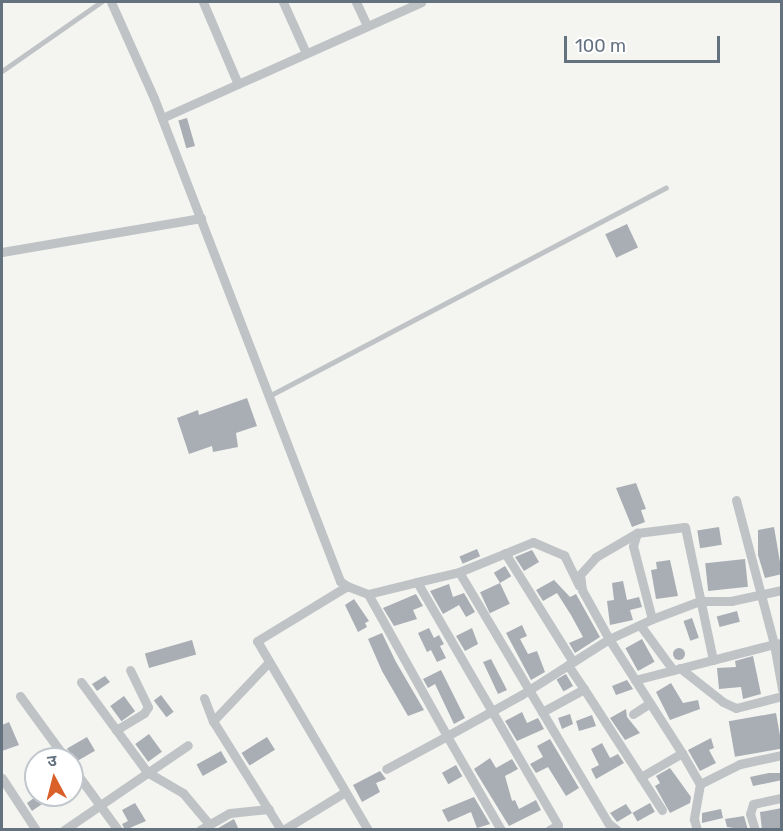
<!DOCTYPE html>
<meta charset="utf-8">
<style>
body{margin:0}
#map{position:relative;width:783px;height:831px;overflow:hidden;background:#f4f4f0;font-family:Rubik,"Noto Sans Devanagari",sans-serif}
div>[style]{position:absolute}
.building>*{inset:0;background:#a8aeb4;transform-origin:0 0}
.round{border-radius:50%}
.lane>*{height:4.5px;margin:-2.25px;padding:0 2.25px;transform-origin:2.25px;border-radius:2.25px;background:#bfc3c6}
.street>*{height:9px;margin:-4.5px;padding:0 4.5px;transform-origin:4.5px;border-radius:4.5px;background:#bfc3c6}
span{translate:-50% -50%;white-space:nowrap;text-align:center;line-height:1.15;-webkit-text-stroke:6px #fff;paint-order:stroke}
.frame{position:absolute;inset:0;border:3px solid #647280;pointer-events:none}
.north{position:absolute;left:24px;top:747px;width:60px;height:60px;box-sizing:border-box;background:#fff;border:2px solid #c1c7cc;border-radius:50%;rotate:353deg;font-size:16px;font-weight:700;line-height:24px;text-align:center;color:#647280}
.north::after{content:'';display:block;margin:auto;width:21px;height:27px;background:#da602a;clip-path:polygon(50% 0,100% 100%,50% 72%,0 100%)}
.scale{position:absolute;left:564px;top:36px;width:156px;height:27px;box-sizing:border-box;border:3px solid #647280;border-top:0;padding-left:8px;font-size:18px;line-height:21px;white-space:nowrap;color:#647280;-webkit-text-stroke:4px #fff;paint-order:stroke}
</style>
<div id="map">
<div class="building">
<i style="left:187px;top:118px;width:29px;height:9px;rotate:74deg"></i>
<i style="left:627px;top:224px;width:26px;height:24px;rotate:65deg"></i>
<i style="clip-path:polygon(247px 398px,257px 426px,236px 433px,238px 447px,213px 452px,212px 446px,189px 454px,177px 418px,198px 410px,199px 415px)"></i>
<i style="clip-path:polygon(636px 483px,646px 509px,641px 510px,645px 522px,632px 527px,616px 488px)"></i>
<i style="left:719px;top:527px;width:18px;height:22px;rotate:81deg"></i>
<i style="clip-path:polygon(774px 527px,782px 574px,765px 578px,758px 555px,758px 530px)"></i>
<i style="left:477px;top:549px;width:8px;height:19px;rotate:67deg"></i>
<i style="clip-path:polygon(532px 550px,539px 562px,524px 571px,515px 557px)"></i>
<i style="left:745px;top:559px;width:28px;height:40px;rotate:84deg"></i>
<i style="clip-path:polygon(670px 560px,678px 596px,656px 599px,651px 570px,657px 569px,656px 562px)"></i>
<i style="left:505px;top:566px;width:12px;height:13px;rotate:59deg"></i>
<i style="clip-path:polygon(554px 580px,570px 597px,576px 594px,600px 637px,575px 653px,569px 643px,583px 637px,571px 615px,557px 593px,543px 601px,536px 590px)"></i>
<i style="clip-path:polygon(623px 581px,627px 600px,639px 597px,642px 607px,630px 610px,633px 620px,610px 625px,607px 601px,614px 600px,612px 583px)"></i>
<i style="left:500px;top:583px;width:23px;height:22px;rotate:65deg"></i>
<i style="clip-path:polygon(449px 584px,453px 597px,464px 593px,475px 612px,466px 617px,459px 605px,443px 614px,430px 591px)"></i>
<i style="clip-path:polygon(416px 594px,423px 606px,413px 610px,417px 619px,394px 626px,383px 608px)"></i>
<i style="clip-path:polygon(354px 599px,369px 621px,365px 623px,367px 627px,358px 632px,345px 605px)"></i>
<i style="left:737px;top:611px;width:11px;height:21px;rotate:75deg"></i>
<i style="left:692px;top:618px;width:21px;height:9px;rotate:71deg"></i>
<i style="clip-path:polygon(522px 625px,527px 636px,520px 639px,528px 654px,537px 651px,545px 672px,531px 680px,506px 633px)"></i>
<i style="clip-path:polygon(429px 628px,434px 638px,439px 635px,444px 644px,440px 646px,446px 658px,437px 662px,431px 650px,427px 652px,418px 633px)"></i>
<i style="clip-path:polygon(472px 628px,478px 644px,465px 651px,456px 636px)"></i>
<i style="clip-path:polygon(382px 633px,396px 662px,424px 710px,408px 716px,382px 671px,368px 639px)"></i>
<i style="left:642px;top:639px;width:26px;height:19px;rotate:61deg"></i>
<i style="left:192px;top:640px;width:15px;height:49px;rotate:74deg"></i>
<i class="round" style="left:673px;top:648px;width:12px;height:12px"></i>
<i style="clip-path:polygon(753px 656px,761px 694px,743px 699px,741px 687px,719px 689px,717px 668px,736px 667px,735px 661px)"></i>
<i style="clip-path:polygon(491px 659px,507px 690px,498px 694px,483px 662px)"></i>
<i style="clip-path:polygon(441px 670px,465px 718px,454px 724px,435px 684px,428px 688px,423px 679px)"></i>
<i style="left:566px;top:674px;width:14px;height:11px;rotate:60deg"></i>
<i style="clip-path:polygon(105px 676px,110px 682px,97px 691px,92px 684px)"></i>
<i style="clip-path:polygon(627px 680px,633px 689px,616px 695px,612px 686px)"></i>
<i style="clip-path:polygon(671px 683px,683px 703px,698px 700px,700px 709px,670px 720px,656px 692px)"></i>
<i style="left:161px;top:695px;width:21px;height:9px;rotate:53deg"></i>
<i style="left:124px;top:696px;width:19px;height:17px;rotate:54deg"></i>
<i style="clip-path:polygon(626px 709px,627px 717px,640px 733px,625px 740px,610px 718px)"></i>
<i style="clip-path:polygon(522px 712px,527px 723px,538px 718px,544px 729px,517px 741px,505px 721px)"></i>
<i style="left:776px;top:713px;width:36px;height:48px;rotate:80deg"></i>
<i style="clip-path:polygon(570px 714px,573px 724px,562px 729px,558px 718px)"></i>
<i style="clip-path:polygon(592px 715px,596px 726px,579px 731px,576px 721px)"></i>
<i style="clip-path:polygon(9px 722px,19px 745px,2px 751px,2px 725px)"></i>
<i style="left:149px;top:734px;width:22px;height:17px;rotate:54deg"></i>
<i style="left:87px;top:737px;width:16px;height:23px;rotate:60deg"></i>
<i style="left:267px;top:737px;width:15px;height:30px;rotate:58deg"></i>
<i style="clip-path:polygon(711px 738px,714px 748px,709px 750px,716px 763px,700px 771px,688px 750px)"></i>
<i style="clip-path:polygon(550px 739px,579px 788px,566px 796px,548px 767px,536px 773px,530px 764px,543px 757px,537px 746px)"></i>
<i style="clip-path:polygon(602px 743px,610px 758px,618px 754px,624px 763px,596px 779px,591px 769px,599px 765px,591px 749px)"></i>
<i style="left:221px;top:751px;width:13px;height:28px;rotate:61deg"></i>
<i style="clip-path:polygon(490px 758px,496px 768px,512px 759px,518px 769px,505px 776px,512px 801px,515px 800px,519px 809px,536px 800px,541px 810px,509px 826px,474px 769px)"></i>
<i style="left:456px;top:765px;width:13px;height:16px;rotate:61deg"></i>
<i style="clip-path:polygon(670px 768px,691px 797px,690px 803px,670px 813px,655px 786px,660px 783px,656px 776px)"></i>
<i style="clip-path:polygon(380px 771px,386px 779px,376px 783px,380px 792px,362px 802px,353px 785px)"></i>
<i style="clip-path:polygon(769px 773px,782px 773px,782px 780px,753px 786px,750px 777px)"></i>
<i style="clip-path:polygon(38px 795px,55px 795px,32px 811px,27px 803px)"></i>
<i style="clip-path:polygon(474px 797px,490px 824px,477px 828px,471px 812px,448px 822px,442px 810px)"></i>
<i style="clip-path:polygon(135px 803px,146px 821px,125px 830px,122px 824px,128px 821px,122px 810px)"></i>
<i style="left:650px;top:803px;width:10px;height:20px;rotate:61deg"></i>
<i style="clip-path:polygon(626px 804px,632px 813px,617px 822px,610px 813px)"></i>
<i style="clip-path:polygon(782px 808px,782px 830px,762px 830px,760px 812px)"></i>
<i style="clip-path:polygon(721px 809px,723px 818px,702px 823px,702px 813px)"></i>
<i style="clip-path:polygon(744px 816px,748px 830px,727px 827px,725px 819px)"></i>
<i style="clip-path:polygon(234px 819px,239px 830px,215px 830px,232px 820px)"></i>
</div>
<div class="lane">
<i style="left:2px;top:71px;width:121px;rotate:-34.9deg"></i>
<i style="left:269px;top:396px;width:448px;rotate:-27.7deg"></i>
</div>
<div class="street">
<i style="left:111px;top:2px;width:105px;rotate:65.9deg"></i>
<i style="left:154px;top:98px;width:518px;rotate:68.94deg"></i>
<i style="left:340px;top:581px;width:9px;rotate:36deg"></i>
<i style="left:203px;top:2px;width:89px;rotate:66.9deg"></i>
<i style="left:283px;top:2px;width:56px;rotate:65.7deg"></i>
<i style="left:356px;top:2px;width:26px;rotate:65deg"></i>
<i style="left:162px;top:118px;width:284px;rotate:-24.1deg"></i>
<i style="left:2px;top:252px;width:202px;rotate:-9.7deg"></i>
<i style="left:736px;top:500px;width:149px;rotate:75.2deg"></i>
<i style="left:774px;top:644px;width:8px;rotate:-7deg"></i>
<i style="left:637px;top:533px;width:48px;rotate:149.7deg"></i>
<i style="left:596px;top:557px;width:24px;rotate:132deg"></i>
<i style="left:580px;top:575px;width:15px;rotate:82deg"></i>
<i style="left:582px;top:590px;width:56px;rotate:61.1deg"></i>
<i style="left:609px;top:639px;width:135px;rotate:57.4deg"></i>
<i style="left:682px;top:753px;width:48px;rotate:149.7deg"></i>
<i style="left:505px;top:553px;width:128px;rotate:58deg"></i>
<i style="left:459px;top:572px;width:292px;rotate:59.3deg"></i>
<i style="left:608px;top:823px;width:11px;rotate:38deg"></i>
<i style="left:417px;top:582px;width:43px;rotate:-13.4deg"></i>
<i style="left:459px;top:572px;width:80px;rotate:-22.1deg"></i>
<i style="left:533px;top:542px;width:34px;rotate:23deg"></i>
<i style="left:564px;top:555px;width:34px;rotate:64deg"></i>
<i style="left:368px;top:594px;width:50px;rotate:-13.8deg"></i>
<i style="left:417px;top:582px;width:281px;rotate:59.9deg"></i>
<i style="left:558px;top:825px;width:10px;rotate:151deg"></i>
<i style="left:652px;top:619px;width:75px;rotate:-104.6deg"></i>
<i style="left:633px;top:546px;width:14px;rotate:-73deg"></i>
<i style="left:637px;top:533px;width:48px;rotate:-7.1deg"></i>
<i style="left:685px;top:527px;width:136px;rotate:78.1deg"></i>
<i style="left:640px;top:625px;width:56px;rotate:53.7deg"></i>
<i style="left:680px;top:668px;width:55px;rotate:38.3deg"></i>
<i style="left:723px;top:702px;width:14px;rotate:25deg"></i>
<i style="left:736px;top:708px;width:48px;rotate:-14.6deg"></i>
<i style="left:635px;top:680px;width:144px;rotate:-14.5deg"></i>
<i style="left:774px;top:644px;width:46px;rotate:79.9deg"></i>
<i style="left:81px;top:682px;width:112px;rotate:53.7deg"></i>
<i style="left:147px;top:772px;width:42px;rotate:30.3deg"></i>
<i style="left:183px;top:793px;width:40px;rotate:50deg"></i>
<i style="left:584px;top:689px;width:144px;rotate:57.2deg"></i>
<i style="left:20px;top:696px;width:78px;rotate:53.9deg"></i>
<i style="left:204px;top:698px;width:25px;rotate:69deg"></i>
<i style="left:213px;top:721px;width:128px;rotate:58deg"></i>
<i style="left:542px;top:712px;width:48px;rotate:-28.7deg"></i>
<i style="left:584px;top:689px;width:29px;rotate:-124deg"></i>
<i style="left:633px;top:714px;width:20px;rotate:-33deg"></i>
<i style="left:213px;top:721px;width:81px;rotate:-46.5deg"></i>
<i style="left:116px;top:730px;width:33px;rotate:-31deg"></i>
<i style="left:144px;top:713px;width:7px;rotate:-56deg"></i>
<i style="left:148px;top:707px;width:41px;rotate:-115.9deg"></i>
<i style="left:682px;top:753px;width:36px;rotate:60deg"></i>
<i style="left:700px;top:784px;width:36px;rotate:100deg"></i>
<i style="left:694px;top:819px;width:11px;rotate:75deg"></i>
<i style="left:72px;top:767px;width:78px;rotate:53.9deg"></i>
<i style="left:2px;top:778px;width:62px;rotate:56.8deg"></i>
<i style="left:700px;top:784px;width:45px;rotate:-26.6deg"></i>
<i style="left:740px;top:764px;width:43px;rotate:-12.1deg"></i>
<i style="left:64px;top:830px;width:150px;rotate:-34.4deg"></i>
<i style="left:200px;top:830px;width:34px;rotate:-30deg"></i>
<i style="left:230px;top:813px;width:39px;rotate:-6deg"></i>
<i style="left:283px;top:830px;width:73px;rotate:-31.5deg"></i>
<i style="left:368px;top:830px;width:219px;rotate:-120.4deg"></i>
<i style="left:257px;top:641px;width:105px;rotate:-31.4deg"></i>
<i style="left:347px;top:586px;width:22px;rotate:21deg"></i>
<i style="left:368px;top:594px;width:162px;rotate:60.9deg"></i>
<i style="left:447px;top:736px;width:69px;rotate:151.6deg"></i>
<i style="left:501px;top:830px;width:108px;rotate:-119.9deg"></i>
<i style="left:447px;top:736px;width:85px;rotate:-29deg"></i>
<i style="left:521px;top:695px;width:104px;rotate:-32.5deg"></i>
<i style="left:609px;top:639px;width:47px;rotate:-24.9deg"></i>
<i style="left:652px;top:619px;width:51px;rotate:-20.6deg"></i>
<i style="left:700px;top:601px;width:31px"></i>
<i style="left:731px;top:601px;width:52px;rotate:-12.2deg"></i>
<i style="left:755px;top:830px;width:17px;rotate:-107deg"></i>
<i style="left:750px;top:814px;width:10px;rotate:-73deg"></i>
<i style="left:753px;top:804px;width:30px;rotate:-12deg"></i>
</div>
<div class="frame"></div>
<div class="north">उ</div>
<div class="scale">100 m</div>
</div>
